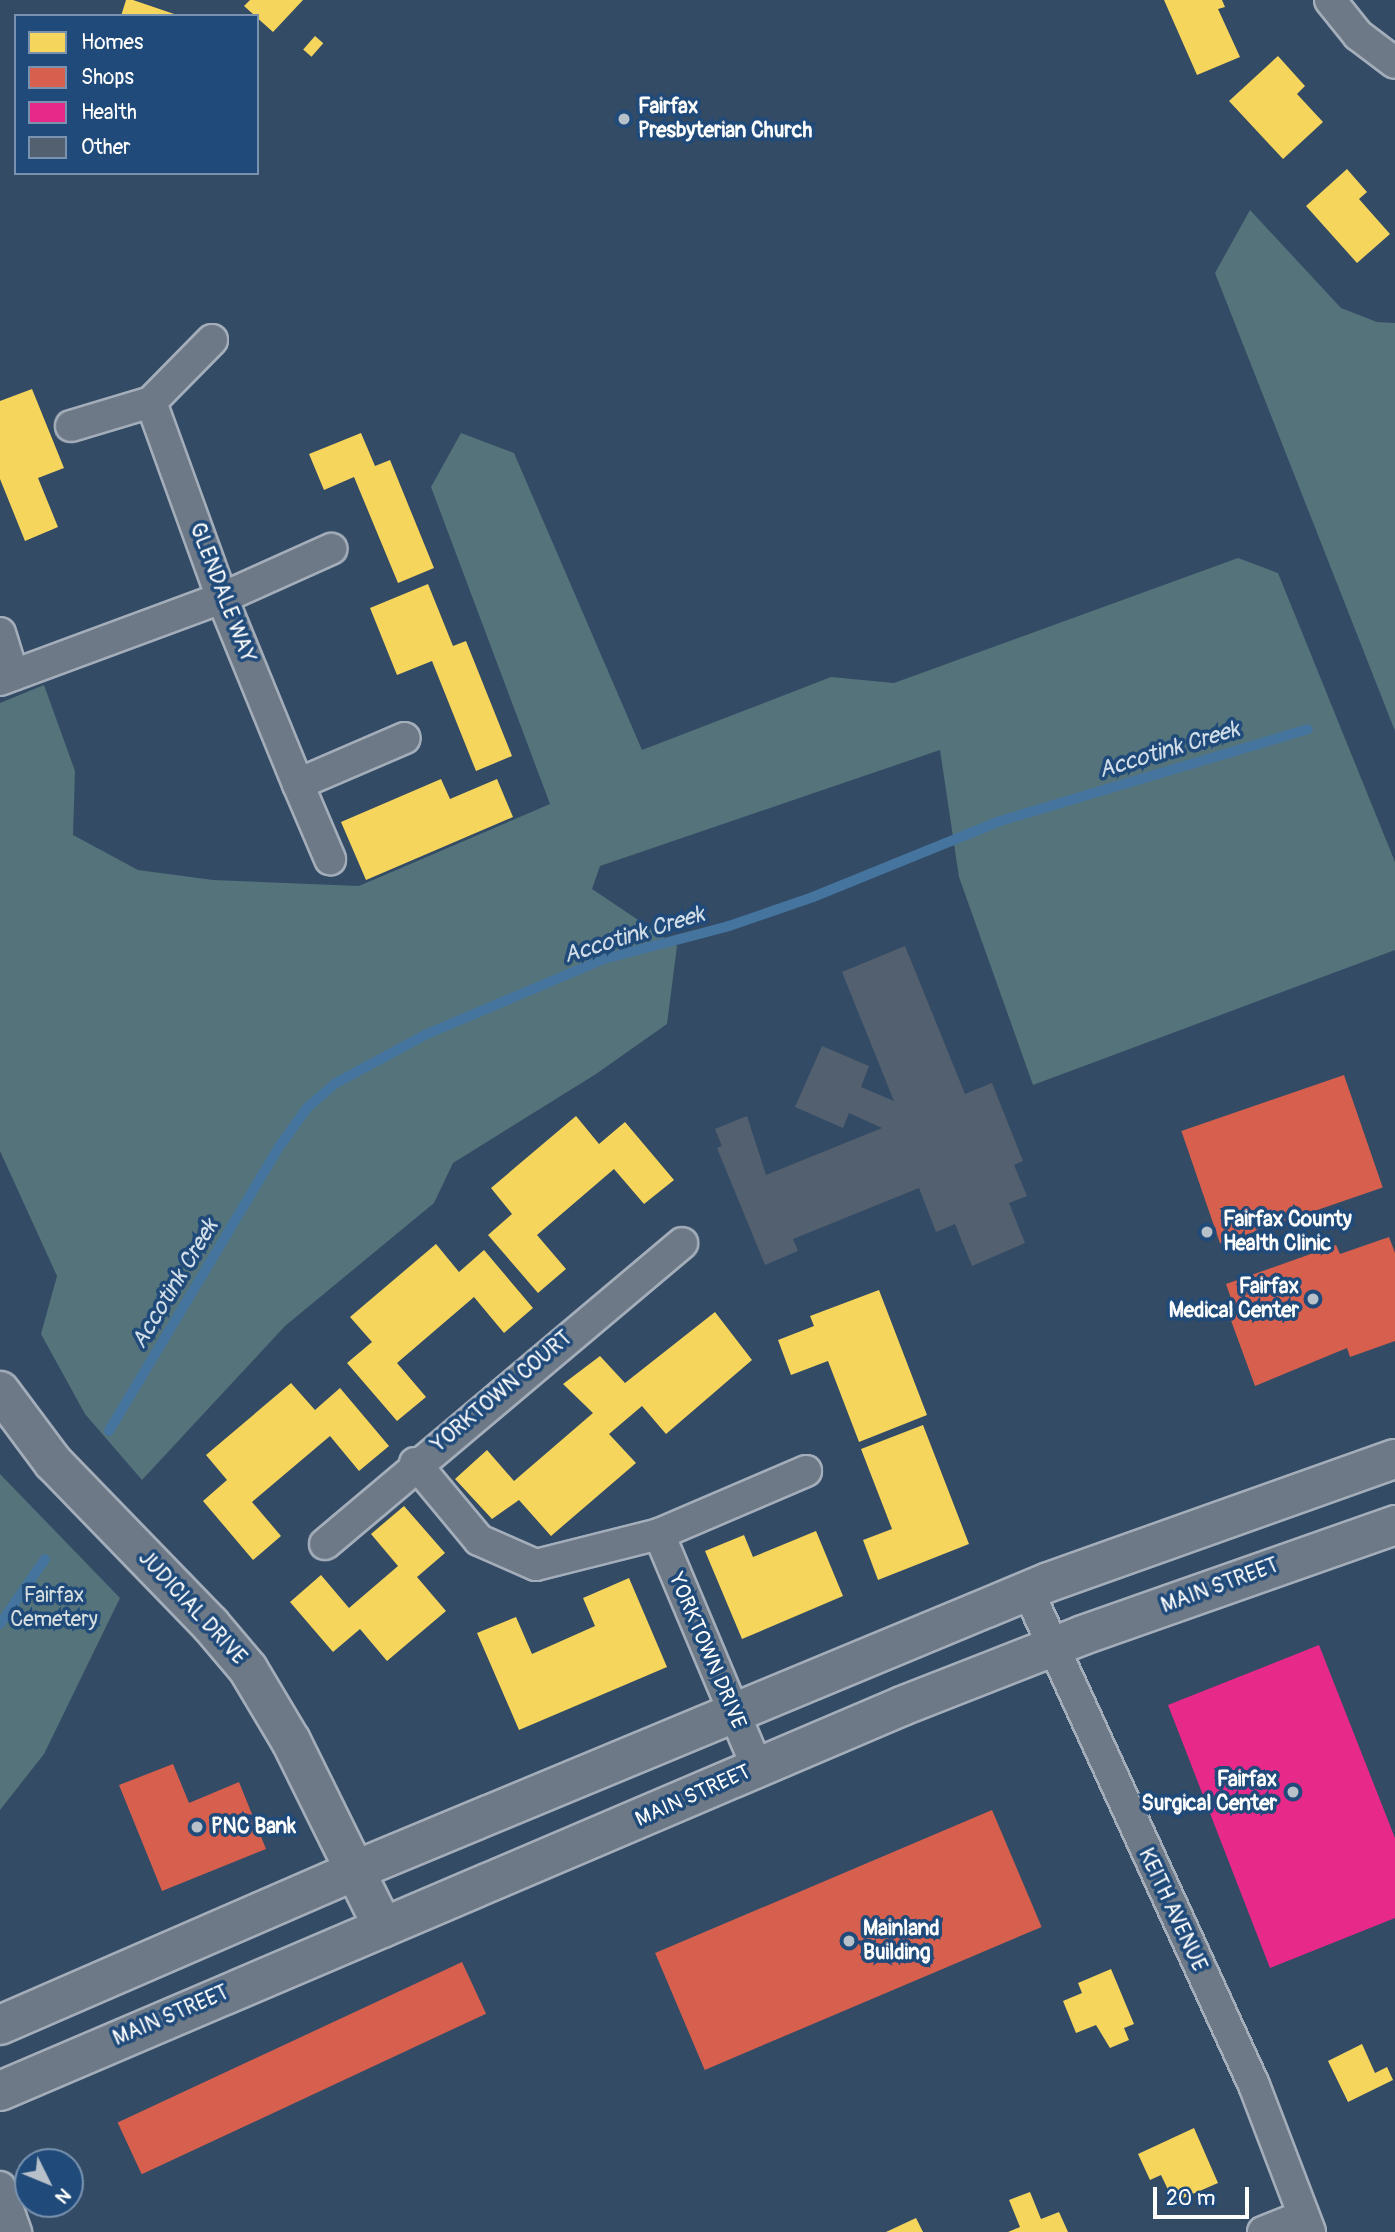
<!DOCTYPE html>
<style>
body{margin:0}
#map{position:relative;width:1395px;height:2232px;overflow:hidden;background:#344b65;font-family:Pangolin,sans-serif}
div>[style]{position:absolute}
.green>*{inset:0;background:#54737a}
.homes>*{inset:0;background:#f6d55c;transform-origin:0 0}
.shops>*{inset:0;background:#d6604d;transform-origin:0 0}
.health>*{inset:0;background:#e7298a}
.stream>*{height:10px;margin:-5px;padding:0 5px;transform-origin:5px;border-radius:5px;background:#45759e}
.building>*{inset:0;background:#53606f}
.roads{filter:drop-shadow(2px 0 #a4aeba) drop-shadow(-2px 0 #a4aeba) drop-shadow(0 2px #a4aeba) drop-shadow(0 -2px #a4aeba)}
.minor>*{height:30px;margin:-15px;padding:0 15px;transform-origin:15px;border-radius:15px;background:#6d7986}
.tertiary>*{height:38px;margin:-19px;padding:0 19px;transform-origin:19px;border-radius:19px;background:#6d7986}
.primary>*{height:38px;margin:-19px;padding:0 19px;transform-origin:19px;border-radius:19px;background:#6d7986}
.dots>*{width:19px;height:19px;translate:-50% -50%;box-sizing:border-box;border:4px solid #1f4a7a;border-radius:50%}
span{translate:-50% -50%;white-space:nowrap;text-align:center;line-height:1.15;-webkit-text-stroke:7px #1f4a7a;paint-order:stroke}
.poi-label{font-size:21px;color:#fff;font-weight:700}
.left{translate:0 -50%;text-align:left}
.right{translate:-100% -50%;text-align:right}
.street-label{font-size:21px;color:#fff}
.park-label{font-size:21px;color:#d6dede}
.water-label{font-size:23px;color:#d1dee8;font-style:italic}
.legend{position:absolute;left:14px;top:14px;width:245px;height:161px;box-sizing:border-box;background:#1f4a7a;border:2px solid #7992af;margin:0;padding:9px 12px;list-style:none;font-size:21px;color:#fff}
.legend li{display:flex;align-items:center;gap:14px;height:35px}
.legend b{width:35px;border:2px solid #7992af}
.north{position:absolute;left:14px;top:2148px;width:70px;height:70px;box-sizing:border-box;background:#1f4a7a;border:2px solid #7992af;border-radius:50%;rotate:133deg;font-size:19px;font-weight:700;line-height:28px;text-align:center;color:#fff}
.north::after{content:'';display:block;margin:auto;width:24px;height:32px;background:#b8c0c9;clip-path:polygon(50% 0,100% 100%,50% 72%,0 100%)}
.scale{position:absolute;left:1153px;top:2187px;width:96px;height:32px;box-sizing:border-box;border:4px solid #fff;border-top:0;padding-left:9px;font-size:21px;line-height:24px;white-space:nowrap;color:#fff;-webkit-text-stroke:5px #1f4a7a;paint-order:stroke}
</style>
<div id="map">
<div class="green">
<i style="clip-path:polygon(1250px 210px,1341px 308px,1377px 322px,1395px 323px,1395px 731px,1215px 273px)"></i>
<i style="clip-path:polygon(461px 433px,514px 453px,642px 750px,831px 677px,894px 683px,1238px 558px,1278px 573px,1395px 862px,1395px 950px,1033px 1085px,959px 877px,940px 750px,600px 866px,592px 889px,677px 946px,667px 1024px,596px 1074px,453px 1163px,434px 1203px,285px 1326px,142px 1480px,85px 1414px,41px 1334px,57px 1276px,0 1151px,0 703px,44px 685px,75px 771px,73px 835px,138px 870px,213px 880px,359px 886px,550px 804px,431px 487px)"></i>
<i style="clip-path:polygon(0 1474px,120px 1598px,44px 1754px,0 1810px)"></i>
</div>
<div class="homes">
<i style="clip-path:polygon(126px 0,133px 0,180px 16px,121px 16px)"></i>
<i style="clip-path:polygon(250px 0,303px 0,273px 32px,244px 6px)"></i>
<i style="clip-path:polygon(1164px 0,1222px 0,1225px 7px,1218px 9px,1240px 57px,1197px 75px)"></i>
<i style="left:315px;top:36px;width:11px;height:18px;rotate:41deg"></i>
<i style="clip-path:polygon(1278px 56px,1305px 86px,1297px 94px,1323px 122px,1283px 159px,1229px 101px)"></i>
<i style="clip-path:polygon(1347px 169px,1367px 192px,1359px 199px,1390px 234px,1357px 263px,1306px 206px)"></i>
<i style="clip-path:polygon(32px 389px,64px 468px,38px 478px,58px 527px,25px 541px,0 479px,0 401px)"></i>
<i style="clip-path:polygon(361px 433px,375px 466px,390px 460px,434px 568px,398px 583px,354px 477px,324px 490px,309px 454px)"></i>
<i style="clip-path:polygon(428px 584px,453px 646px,466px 641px,512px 756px,476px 771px,432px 661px,397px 675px,370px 608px)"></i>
<i style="clip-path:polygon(441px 779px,450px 799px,497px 779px,513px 817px,366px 880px,341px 822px)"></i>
<i style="clip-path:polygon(576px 1116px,599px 1144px,625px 1122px,674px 1180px,644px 1204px,614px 1169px,537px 1235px,566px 1269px,538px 1293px,488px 1235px,512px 1214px,491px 1188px)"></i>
<i style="clip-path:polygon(436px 1244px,459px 1272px,484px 1250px,533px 1308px,504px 1333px,474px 1297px,397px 1363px,426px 1397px,397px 1421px,347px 1363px,372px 1342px,350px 1317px)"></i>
<i style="clip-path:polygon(879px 1290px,927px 1415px,859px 1442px,828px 1361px,791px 1375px,778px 1340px,814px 1326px,810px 1316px)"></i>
<i style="clip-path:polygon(715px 1312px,752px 1360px,666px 1434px,642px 1406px,609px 1434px,636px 1463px,551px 1536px,519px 1500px,492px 1519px,455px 1479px,487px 1450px,514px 1481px,593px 1413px,563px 1384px,600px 1356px,625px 1383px)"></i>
<i style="clip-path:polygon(291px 1383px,315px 1410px,340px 1388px,389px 1446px,359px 1471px,330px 1436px,252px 1502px,281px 1536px,253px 1560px,203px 1501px,227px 1480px,206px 1455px)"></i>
<i style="clip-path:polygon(923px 1425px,969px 1544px,878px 1580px,863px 1540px,892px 1529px,861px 1449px)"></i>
<i style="clip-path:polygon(404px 1506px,445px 1553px,417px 1577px,446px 1611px,387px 1661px,360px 1629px,333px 1652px,290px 1602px,321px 1575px,349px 1608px,398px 1566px,371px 1534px)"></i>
<i style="clip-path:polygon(816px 1531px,843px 1596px,742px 1639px,705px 1551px,744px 1535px,753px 1557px)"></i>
<i style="clip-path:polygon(629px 1578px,667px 1667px,519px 1730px,477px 1633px,516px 1617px,532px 1654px,595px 1626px,583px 1598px)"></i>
<i style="clip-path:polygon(1111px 1969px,1134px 2024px,1124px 2028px,1129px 2040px,1110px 2048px,1096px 2025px,1076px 2033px,1063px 2001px,1082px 1993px,1078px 1983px)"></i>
<i style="clip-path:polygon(1362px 2044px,1375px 2073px,1387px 2067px,1393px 2080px,1348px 2102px,1328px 2061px)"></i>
<i style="clip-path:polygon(1194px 2128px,1218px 2183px,1174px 2202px,1161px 2175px,1150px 2180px,1138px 2154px)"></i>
<i style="clip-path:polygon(1030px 2192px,1041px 2219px,1059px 2212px,1068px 2232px,1008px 2232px,1020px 2227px,1009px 2200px)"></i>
<i style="clip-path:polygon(916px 2218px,923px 2232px,886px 2232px)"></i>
</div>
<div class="shops">
<i style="left:1344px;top:1075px;width:119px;height:172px;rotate:71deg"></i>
<i style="clip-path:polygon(1389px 1237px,1395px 1253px,1395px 1341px,1350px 1357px,1347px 1348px,1255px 1386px,1229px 1315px,1236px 1313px,1226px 1284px,1336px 1245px,1340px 1254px)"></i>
<i style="clip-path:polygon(173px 1764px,189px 1803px,239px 1782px,266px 1849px,162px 1891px,119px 1785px)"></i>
<i style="left:992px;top:1810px;width:127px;height:366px;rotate:67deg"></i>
<i style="left:462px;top:1962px;width:57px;height:380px;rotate:65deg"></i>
</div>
<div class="health">
<i style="clip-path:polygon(1319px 1645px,1395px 1838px,1395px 1918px,1270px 1968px,1168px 1705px)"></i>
</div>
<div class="stream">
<i style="left:109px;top:1431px;width:331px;rotate:-59.1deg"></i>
<i style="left:279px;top:1147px;width:48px;rotate:-54.3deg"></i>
<i style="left:307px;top:1108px;width:38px;rotate:-41deg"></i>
<i style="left:336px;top:1083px;width:103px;rotate:-28.3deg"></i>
<i style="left:427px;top:1034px;width:192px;rotate:-23deg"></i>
<i style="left:604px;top:959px;width:129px;rotate:-14.8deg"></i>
<i style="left:729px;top:926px;width:89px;rotate:-19deg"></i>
<i style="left:813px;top:897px;width:202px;rotate:-22.1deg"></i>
<i style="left:1000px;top:821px;width:321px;rotate:-16.6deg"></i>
<i style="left:0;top:1624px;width:79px;rotate:-55.3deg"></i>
</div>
<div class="building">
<i style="clip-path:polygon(905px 946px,965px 1094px,992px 1083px,1023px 1161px,1014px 1165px,1027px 1196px,1009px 1203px,1025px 1243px,972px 1266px,955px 1224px,936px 1232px,919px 1188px,793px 1239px,798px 1251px,765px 1265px,717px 1148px,722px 1146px,715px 1129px,747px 1116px,766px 1175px,882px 1128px,849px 1113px,843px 1128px,795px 1107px,822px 1046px,869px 1066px,861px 1087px,894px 1101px,842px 972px)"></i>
</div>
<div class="roads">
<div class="minor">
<i style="left:1330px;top:0;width:45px;rotate:51.3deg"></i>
<i style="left:1358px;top:35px;width:46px;rotate:37.1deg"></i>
<i style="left:212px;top:340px;width:87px;rotate:134.5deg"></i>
<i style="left:151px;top:402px;width:208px;rotate:70.1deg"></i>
<i style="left:222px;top:598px;width:201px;rotate:67.8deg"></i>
<i style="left:298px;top:784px;width:116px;rotate:-23.3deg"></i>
<i style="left:71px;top:426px;width:84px;rotate:-16.7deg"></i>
<i style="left:0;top:633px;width:44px;rotate:72.8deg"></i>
<i style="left:0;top:680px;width:237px;rotate:-20.3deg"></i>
<i style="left:222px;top:598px;width:120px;rotate:-24.2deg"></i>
<i style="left:298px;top:784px;width:82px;rotate:66.9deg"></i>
<i style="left:415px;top:1463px;width:100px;rotate:50.3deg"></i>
<i style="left:479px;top:1540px;width:62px;rotate:23.7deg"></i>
<i style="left:536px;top:1565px;width:127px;rotate:-14.1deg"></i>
<i style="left:659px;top:1534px;width:160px;rotate:-23.2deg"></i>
<i style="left:659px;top:1534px;width:253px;rotate:67.2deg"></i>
<i style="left:325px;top:1544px;width:467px;rotate:-40.1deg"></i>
<i style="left:1028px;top:1591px;width:543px;rotate:65.42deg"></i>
<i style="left:1254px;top:2085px;width:157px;rotate:69.1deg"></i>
<i style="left:0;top:2187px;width:48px;rotate:70.4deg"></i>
<i style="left:1263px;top:2232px;width:43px;rotate:-21.8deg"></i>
</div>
<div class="tertiary">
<i style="left:0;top:1391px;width:89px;rotate:53.3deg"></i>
<i style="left:53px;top:1462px;width:226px;rotate:45.9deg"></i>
<i style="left:210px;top:1624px;width:59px;rotate:49.8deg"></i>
<i style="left:248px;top:1669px;width:84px;rotate:59.2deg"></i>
<i style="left:291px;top:1741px;width:208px;rotate:63.7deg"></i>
</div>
<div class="primary">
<i style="left:0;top:2025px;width:388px;rotate:-23.5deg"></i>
<i style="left:356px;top:1870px;width:750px;rotate:-22.57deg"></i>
<i style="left:1049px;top:1582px;width:367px;rotate:-19.6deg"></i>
<i style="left:0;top:2091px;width:981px;rotate:-23.11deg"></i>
<i style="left:902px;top:1706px;width:194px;rotate:-21.4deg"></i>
<i style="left:1083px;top:1635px;width:331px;rotate:-19.4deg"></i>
</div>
</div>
<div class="dots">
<i style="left:624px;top:119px;background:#b8c0c9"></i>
<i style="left:1207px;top:1232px;background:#b8c0c9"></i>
<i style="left:1313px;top:1299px;background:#b8c0c9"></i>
<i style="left:1293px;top:1792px;background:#b8c0c9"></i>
<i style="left:197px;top:1827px;background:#b8c0c9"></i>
<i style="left:849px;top:1941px;background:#b8c0c9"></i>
</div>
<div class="poi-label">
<span class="left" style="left:638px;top:119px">Fairfax<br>Presbyterian Church</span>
<span class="left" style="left:1223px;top:1232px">Fairfax County<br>Health Clinic</span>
<span class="right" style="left:1299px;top:1299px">Fairfax<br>Medical Center</span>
<span class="right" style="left:1277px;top:1792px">Fairfax<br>Surgical Center</span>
<span class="left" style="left:211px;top:1827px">PNC Bank</span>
<span class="left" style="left:863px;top:1941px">Mainland<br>Building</span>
</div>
<div class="street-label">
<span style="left:222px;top:593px;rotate:69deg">GLENDALE WAY</span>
<span style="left:502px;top:1392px;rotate:-40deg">YORKTOWN COURT</span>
<span style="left:1220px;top:1586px;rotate:-20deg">MAIN STREET</span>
<span style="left:192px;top:1608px;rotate:47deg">JUDICIAL DRIVE</span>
<span style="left:707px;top:1651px;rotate:67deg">YORKTOWN DRIVE</span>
<span style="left:693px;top:1796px;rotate:-24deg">MAIN STREET</span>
<span style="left:1172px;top:1910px;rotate:65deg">KEITH AVENUE</span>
<span style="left:171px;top:2016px;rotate:-23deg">MAIN STREET</span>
</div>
<div class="park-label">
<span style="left:54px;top:1608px">Fairfax<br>Cemetery</span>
</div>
<div class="water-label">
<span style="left:1169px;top:750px;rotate:-17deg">Accotink Creek</span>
<span style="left:634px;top:935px;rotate:-17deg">Accotink Creek</span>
<span style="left:175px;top:1284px;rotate:-59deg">Accotink Creek</span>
</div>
<ul class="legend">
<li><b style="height:19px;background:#f6d55c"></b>Homes</li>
<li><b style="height:19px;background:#d6604d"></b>Shops</li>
<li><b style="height:19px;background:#e7298a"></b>Health</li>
<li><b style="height:19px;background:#53606f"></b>Other</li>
</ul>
<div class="north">N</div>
<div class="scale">20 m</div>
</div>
